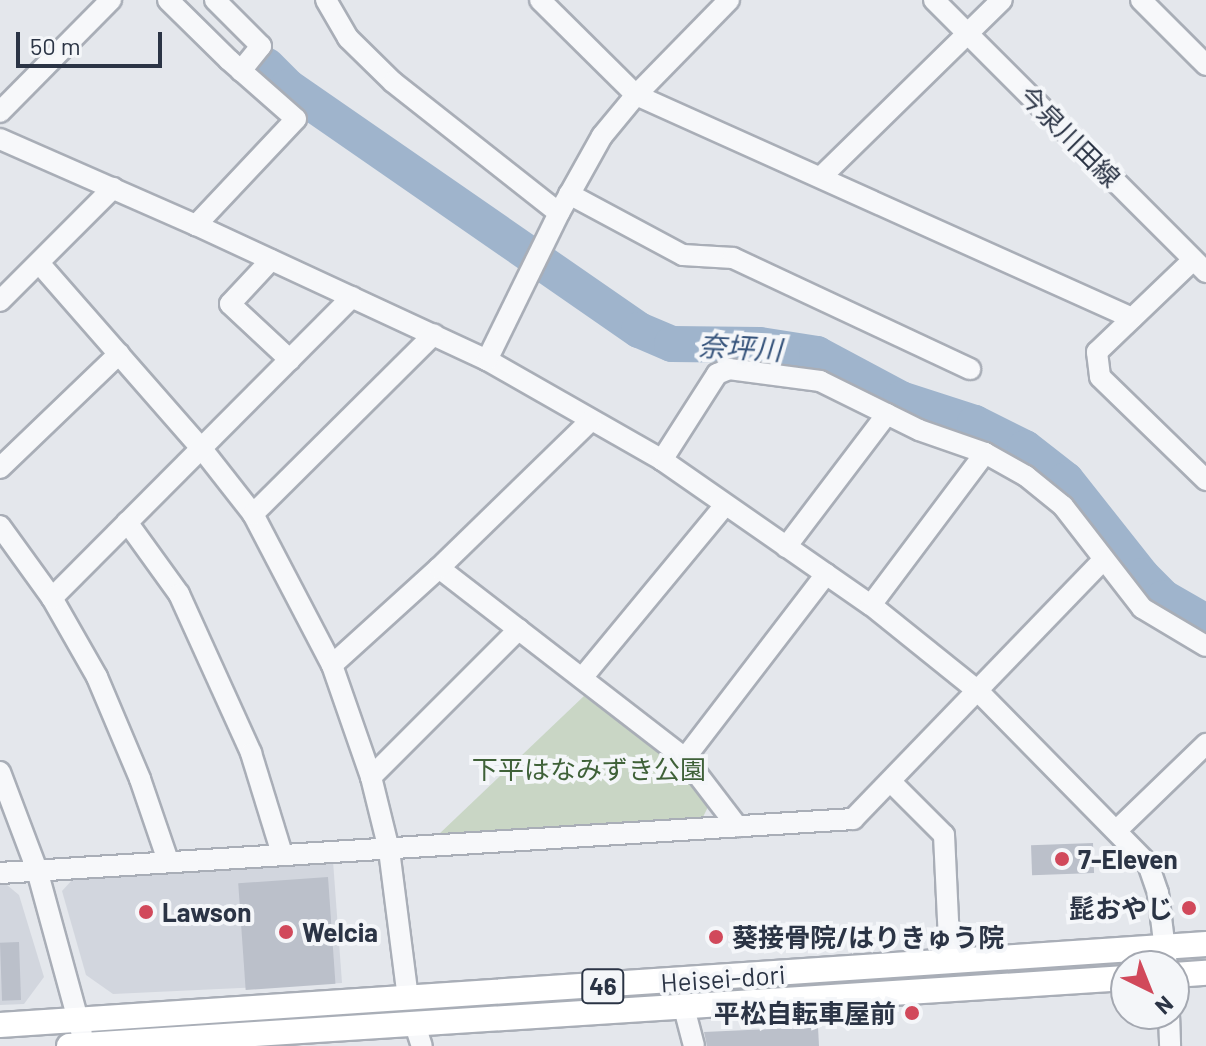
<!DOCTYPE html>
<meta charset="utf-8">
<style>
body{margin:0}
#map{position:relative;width:1206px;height:1046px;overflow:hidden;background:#e4e7ec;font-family:Barlow,"Noto Sans JP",sans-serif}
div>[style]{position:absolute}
.built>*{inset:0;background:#d2d6de}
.green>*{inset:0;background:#c9d6c5}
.river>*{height:36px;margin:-18px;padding:0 18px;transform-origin:18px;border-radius:18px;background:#9fb4cc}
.building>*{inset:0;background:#bbc0ca;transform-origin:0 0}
.roads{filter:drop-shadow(2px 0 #a9aeb7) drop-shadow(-2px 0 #a9aeb7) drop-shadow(0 2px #a9aeb7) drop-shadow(0 -2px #a9aeb7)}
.minor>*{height:20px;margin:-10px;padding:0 10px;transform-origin:10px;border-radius:10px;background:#f7f8fa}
.major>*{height:24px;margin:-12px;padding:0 12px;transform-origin:12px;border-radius:12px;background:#fff}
.dots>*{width:22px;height:22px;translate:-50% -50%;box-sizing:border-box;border:4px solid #f4f6f9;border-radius:50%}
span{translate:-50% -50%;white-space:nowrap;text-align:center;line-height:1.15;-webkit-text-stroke:8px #f4f6f9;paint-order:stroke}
.shield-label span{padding:2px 6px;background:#f4f6f9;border:2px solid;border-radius:6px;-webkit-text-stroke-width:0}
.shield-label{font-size:24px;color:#2b3445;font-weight:700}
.street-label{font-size:26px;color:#2b3445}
.park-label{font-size:26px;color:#3f6138}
.poi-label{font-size:26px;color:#2b3445;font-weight:700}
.left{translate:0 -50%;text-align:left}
.right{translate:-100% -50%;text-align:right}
.water-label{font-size:28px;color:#34527a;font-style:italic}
.north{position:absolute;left:1110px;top:950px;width:80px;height:80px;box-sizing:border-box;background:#f4f6f9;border:2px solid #a4a8b1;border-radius:50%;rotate:137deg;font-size:22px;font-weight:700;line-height:32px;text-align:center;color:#2b3445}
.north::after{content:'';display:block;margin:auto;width:28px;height:36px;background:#d1495b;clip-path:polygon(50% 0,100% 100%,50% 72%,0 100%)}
.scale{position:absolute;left:16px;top:32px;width:146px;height:36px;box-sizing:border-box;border:4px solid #2b3445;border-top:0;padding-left:10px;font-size:24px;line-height:28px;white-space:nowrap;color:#2b3445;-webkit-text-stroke:6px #f4f6f9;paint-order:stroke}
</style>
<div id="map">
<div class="built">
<i style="clip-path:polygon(333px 861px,342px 983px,113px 994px,86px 975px,62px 891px,73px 879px)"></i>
<i style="clip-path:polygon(0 885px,7px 885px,19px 895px,44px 977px,24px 1004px,0 1005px)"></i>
</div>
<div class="green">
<i style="clip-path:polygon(584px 696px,679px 766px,708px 807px,702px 819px,437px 836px)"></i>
</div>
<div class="river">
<i style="left:267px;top:66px;width:30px;rotate:45deg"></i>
<i style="left:288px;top:87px;width:427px;rotate:34.7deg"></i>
<i style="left:639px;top:330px;width:36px;rotate:23deg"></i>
<i style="left:672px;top:344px;width:88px;rotate:0.7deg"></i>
<i style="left:760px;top:345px;width:58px;rotate:9deg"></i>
<i style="left:817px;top:354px;width:95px;rotate:28.2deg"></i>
<i style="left:901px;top:399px;width:78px;rotate:18deg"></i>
<i style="left:975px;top:423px;width:56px;rotate:26.6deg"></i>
<i style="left:1025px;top:448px;width:52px;rotate:38deg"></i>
<i style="left:1066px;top:480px;width:122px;rotate:51.6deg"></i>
<i style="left:1142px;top:576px;width:31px;rotate:45deg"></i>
<i style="left:1164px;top:598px;width:48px;rotate:29.7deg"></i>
</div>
<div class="building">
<i style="left:1093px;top:843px;width:30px;height:62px;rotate:88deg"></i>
<i style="left:328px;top:877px;width:107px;height:90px;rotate:86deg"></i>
<i style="left:19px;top:942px;width:58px;height:19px;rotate:88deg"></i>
<i style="clip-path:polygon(818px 1027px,819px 1046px,707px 1046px,704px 1032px)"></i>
</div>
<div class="roads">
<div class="minor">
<i style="left:168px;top:0;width:86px;rotate:44.5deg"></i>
<i style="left:229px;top:60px;width:89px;rotate:41.4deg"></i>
<i style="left:296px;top:119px;width:146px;rotate:133.3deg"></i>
<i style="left:215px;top:0;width:65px;rotate:45deg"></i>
<i style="left:261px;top:46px;width:32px;rotate:129deg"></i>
<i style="left:326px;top:0;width:44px;rotate:59.9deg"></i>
<i style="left:348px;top:38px;width:63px;rotate:44.4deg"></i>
<i style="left:393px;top:82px;width:211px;rotate:38.3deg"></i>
<i style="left:540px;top:0;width:135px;rotate:44.7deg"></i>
<i style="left:636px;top:95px;width:544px;rotate:24.21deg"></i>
<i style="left:934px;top:0;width:385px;rotate:45deg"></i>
<i style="left:1141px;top:0;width:92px;rotate:45deg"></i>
<i style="left:0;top:112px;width:158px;rotate:-45.3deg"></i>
<i style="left:0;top:139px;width:214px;rotate:23.7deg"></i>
<i style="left:196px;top:225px;width:321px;rotate:24.9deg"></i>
<i style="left:487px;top:360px;width:202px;rotate:29.7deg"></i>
<i style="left:662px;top:460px;width:254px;rotate:34.8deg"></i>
<i style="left:871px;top:605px;width:137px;rotate:38.8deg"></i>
<i style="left:978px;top:691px;width:243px;rotate:45.5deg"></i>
<i style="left:1148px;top:864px;width:31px;rotate:71deg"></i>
<i style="left:1158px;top:893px;width:74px;rotate:83deg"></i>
<i style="left:821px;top:177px;width:253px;rotate:-44.4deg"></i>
<i style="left:569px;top:194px;width:129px;rotate:28.2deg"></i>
<i style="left:683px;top:255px;width:50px;rotate:3.4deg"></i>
<i style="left:733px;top:258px;width:262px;rotate:25.1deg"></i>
<i style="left:271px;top:260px;width:60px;rotate:133deg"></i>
<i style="left:230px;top:304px;width:82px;rotate:43deg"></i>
<i style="left:1193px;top:260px;width:133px;rotate:136.2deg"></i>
<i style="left:1097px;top:352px;width:25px;rotate:83deg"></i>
<i style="left:1100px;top:377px;width:148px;rotate:44.2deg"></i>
<i style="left:39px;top:263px;width:247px;rotate:48.8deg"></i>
<i style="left:202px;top:449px;width:83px;rotate:51.9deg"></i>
<i style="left:253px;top:514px;width:170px;rotate:62.4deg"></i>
<i style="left:332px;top:665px;width:119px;rotate:70.8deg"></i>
<i style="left:371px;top:777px;width:75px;rotate:76.1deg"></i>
<i style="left:389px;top:850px;width:149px;rotate:82.7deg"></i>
<i style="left:0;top:301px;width:160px;rotate:-45deg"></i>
<i style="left:487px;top:360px;width:164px;rotate:-63.9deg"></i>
<i style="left:559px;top:213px;width:88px;rotate:-60.8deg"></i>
<i style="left:602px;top:136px;width:53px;rotate:-50.3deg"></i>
<i style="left:636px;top:95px;width:133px;rotate:-45.6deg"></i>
<i style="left:662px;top:460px;width:102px;rotate:-57.4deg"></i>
<i style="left:717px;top:374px;width:13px;rotate:-23deg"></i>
<i style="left:729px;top:369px;width:92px;rotate:7.5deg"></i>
<i style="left:820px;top:381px;width:110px;rotate:26.3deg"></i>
<i style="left:919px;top:430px;width:70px;rotate:19.2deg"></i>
<i style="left:985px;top:453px;width:47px;rotate:29.3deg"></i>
<i style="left:1026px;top:476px;width:48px;rotate:39deg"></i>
<i style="left:1063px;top:506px;width:129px;rotate:52.2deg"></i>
<i style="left:1142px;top:608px;width:74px;rotate:30.7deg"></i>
<i style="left:0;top:468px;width:165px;rotate:-43.8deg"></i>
<i style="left:253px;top:514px;width:255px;rotate:-44.8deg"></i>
<i style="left:127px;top:522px;width:89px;rotate:54.2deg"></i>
<i style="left:179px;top:594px;width:175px;rotate:65.6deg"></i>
<i style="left:251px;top:753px;width:106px;rotate:72.9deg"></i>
<i style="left:0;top:526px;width:89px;rotate:54.2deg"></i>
<i style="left:52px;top:598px;width:91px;rotate:60.3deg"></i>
<i style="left:97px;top:677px;width:111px;rotate:67.1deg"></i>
<i style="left:140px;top:779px;width:87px;rotate:71.1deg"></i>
<i style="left:786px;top:547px;width:167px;rotate:-52.8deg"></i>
<i style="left:439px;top:568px;width:311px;rotate:37.7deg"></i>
<i style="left:685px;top:758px;width:86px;rotate:52.6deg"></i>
<i style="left:52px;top:598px;width:425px;rotate:-45.1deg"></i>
<i style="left:871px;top:605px;width:190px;rotate:-53.1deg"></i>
<i style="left:332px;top:665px;width:144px;rotate:-42.2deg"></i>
<i style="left:439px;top:568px;width:212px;rotate:-44.2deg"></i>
<i style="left:582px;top:678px;width:224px;rotate:-50.4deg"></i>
<i style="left:685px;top:758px;width:232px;rotate:-52.5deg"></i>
<i style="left:0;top:772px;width:105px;rotate:69.3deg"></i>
<i style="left:37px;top:870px;width:170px;rotate:74.7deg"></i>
<i style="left:371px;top:777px;width:209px;rotate:-45deg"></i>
<i style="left:891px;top:782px;width:75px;rotate:45deg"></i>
<i style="left:944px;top:835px;width:128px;rotate:87.3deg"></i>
<i style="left:1117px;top:830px;width:124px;rotate:-44deg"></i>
<i style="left:0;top:873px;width:855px;rotate:-3.62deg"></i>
<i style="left:853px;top:819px;width:360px;rotate:-46deg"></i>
<i style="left:683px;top:1004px;width:43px;rotate:75.3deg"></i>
<i style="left:1169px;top:1014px;width:32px;rotate:88deg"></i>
<i style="left:414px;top:1022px;width:25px;rotate:72deg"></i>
</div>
<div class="major">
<i style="left:1174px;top:975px;width:32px;rotate:-4deg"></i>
<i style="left:0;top:1025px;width:1209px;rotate:-3.84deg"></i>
<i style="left:69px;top:1046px;width:1059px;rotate:-3.68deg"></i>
</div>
</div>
<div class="dots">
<i style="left:1062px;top:859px;background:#d1495b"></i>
<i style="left:1189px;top:908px;background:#d1495b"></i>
<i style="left:146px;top:912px;background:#d1495b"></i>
<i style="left:286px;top:932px;background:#d1495b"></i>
<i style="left:716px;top:937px;background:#d1495b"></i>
<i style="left:912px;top:1013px;background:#d1495b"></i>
</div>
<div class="shield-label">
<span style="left:603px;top:986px">46</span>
</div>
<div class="street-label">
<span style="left:1070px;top:136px;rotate:45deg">今泉川田線</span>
<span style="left:723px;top:978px;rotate:-4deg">Heisei-dori</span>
</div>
<div class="park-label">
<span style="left:589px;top:769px">下平はなみずき公園</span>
</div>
<div class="poi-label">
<span class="left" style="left:1078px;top:859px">7-Eleven</span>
<span class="right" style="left:1173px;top:908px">髭おやじ</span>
<span class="left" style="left:162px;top:912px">Lawson</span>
<span class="left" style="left:302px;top:932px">Welcia</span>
<span class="left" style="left:732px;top:937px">葵接骨院/はりきゅう院</span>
<span class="right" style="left:896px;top:1013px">平松自転車屋前</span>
</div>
<div class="water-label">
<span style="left:740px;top:347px;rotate:3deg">奈坪川</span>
</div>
<div class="north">N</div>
<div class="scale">50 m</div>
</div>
